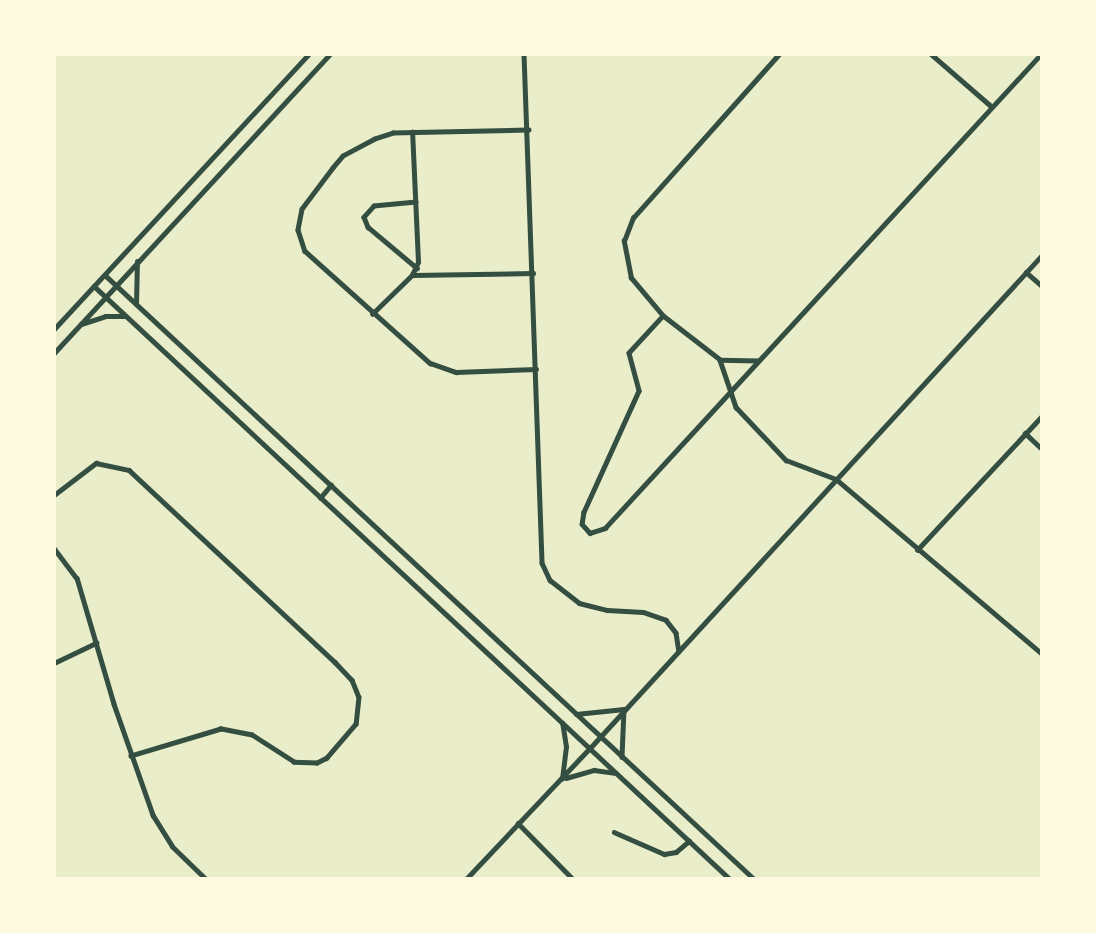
<!DOCTYPE html>
<style>
body{margin:0}
#map{position:relative;width:1096px;height:933px;overflow:hidden;background:#e9edc9;font-family:"Archivo Narrow",sans-serif}
div>[style]{position:absolute}
.minor>*{height:4.5px;margin:-2.25px;padding:0 2.25px;transform-origin:2.25px;border-radius:2.25px;background:#344e41}
.tertiary>*{height:5px;margin:-2.5px;padding:0 2.5px;transform-origin:2.5px;border-radius:2.5px;background:#344e41}
span{translate:-50% -50%;white-space:nowrap;text-align:center;line-height:1.15;-webkit-text-stroke:6px #fefae0;paint-order:stroke}
.frame{position:absolute;inset:0;border:56px solid #fefae0;pointer-events:none}
</style>
<div id="map">
<div class="minor">
<i style="left:524px;top:54px;width:509px;rotate:87.97deg"></i>
<i style="left:542px;top:563px;width:19px;rotate:65deg"></i>
<i style="left:550px;top:580px;width:37px;rotate:38deg"></i>
<i style="left:579px;top:603px;width:29px;rotate:14deg"></i>
<i style="left:607px;top:610px;width:36px;rotate:3deg"></i>
<i style="left:643px;top:612px;width:24px;rotate:19deg"></i>
<i style="left:666px;top:620px;width:16px;rotate:52deg"></i>
<i style="left:676px;top:633px;width:18px;rotate:81deg"></i>
<i style="left:931px;top:54px;width:79px;rotate:40.9deg"></i>
<i style="left:529px;top:130px;width:136px;rotate:178.7deg"></i>
<i style="left:393px;top:133px;width:19px;rotate:162deg"></i>
<i style="left:375px;top:139px;width:36px;rotate:152deg"></i>
<i style="left:343px;top:156px;width:16px;rotate:130deg"></i>
<i style="left:333px;top:168px;width:51px;rotate:127.1deg"></i>
<i style="left:302px;top:209px;width:21px;rotate:101deg"></i>
<i style="left:298px;top:230px;width:22px;rotate:72deg"></i>
<i style="left:305px;top:251px;width:168px;rotate:41.9deg"></i>
<i style="left:430px;top:363px;width:28px;rotate:19deg"></i>
<i style="left:456px;top:372px;width:80px;rotate:-2.1deg"></i>
<i style="left:416px;top:202px;width:42px;rotate:174.6deg"></i>
<i style="left:374px;top:206px;width:15px;rotate:132deg"></i>
<i style="left:364px;top:217px;width:11px;rotate:68deg"></i>
<i style="left:368px;top:227px;width:64px;rotate:39.9deg"></i>
<i style="left:1026px;top:272px;width:21px;rotate:41deg"></i>
<i style="left:105px;top:275px;width:887px;rotate:42.94deg"></i>
<i style="left:412px;top:275px;width:121px;rotate:-0.9deg"></i>
<i style="left:94px;top:286px;width:870px;rotate:43deg"></i>
<i style="left:372px;top:314px;width:56px;rotate:-44.3deg"></i>
<i style="left:412px;top:275px;width:14px;rotate:-65deg"></i>
<i style="left:418px;top:262px;width:130px;rotate:-92.6deg"></i>
<i style="left:663px;top:316px;width:50px;rotate:132.6deg"></i>
<i style="left:629px;top:353px;width:39px;rotate:75deg"></i>
<i style="left:639px;top:391px;width:133px;rotate:114.4deg"></i>
<i style="left:584px;top:512px;width:12px;rotate:99deg"></i>
<i style="left:582px;top:524px;width:12px;rotate:48deg"></i>
<i style="left:590px;top:533px;width:16px;rotate:-18deg"></i>
<i style="left:605px;top:528px;width:644px;rotate:-47.39deg"></i>
<i style="left:720px;top:360px;width:50px;rotate:71.2deg"></i>
<i style="left:736px;top:407px;width:73px;rotate:46.7deg"></i>
<i style="left:786px;top:460px;width:53px;rotate:20.8deg"></i>
<i style="left:836px;top:479px;width:270px;rotate:40.3deg"></i>
<i style="left:759px;top:361px;width:39px;rotate:-179deg"></i>
<i style="left:720px;top:360px;width:72px;rotate:-142.3deg"></i>
<i style="left:663px;top:316px;width:50px;rotate:-130.1deg"></i>
<i style="left:631px;top:278px;width:38px;rotate:-101deg"></i>
<i style="left:624px;top:241px;width:25px;rotate:-69deg"></i>
<i style="left:633px;top:218px;width:220px;rotate:-48.3deg"></i>
<i style="left:1025px;top:433px;width:23px;rotate:43deg"></i>
<i style="left:54px;top:495px;width:53px;rotate:-37.3deg"></i>
<i style="left:96px;top:463px;width:34px;rotate:12deg"></i>
<i style="left:129px;top:470px;width:282px;rotate:43deg"></i>
<i style="left:335px;top:662px;width:25px;rotate:47deg"></i>
<i style="left:352px;top:680px;width:18px;rotate:68deg"></i>
<i style="left:359px;top:697px;width:27px;rotate:96deg"></i>
<i style="left:356px;top:724px;width:45px;rotate:130.5deg"></i>
<i style="left:327px;top:758px;width:11px;rotate:153deg"></i>
<i style="left:317px;top:763px;width:23px;rotate:-178deg"></i>
<i style="left:294px;top:762px;width:50px;rotate:-147.3deg"></i>
<i style="left:252px;top:735px;width:32px;rotate:-169deg"></i>
<i style="left:221px;top:729px;width:94px;rotate:163.3deg"></i>
<i style="left:320px;top:498px;width:17px;rotate:-50deg"></i>
<i style="left:54px;top:548px;width:38px;rotate:53deg"></i>
<i style="left:77px;top:578px;width:131px;rotate:73.6deg"></i>
<i style="left:114px;top:704px;width:118px;rotate:70.6deg"></i>
<i style="left:153px;top:815px;width:36px;rotate:58deg"></i>
<i style="left:172px;top:846px;width:47px;rotate:44.1deg"></i>
<i style="left:917px;top:550px;width:183px;rotate:-47deg"></i>
<i style="left:54px;top:663px;width:47px;rotate:-25.5deg"></i>
<i style="left:576px;top:714px;width:48px;rotate:-5.9deg"></i>
<i style="left:624px;top:709px;width:48px;rotate:92.4deg"></i>
<i style="left:566px;top:778px;width:29px;rotate:-16deg"></i>
<i style="left:594px;top:770px;width:22px;rotate:8deg"></i>
<i style="left:562px;top:779px;width:32px;rotate:-83deg"></i>
<i style="left:566px;top:747px;width:24px;rotate:-99deg"></i>
<i style="left:518px;top:823px;width:78px;rotate:45.5deg"></i>
<i style="left:614px;top:832px;width:55px;rotate:23.7deg"></i>
<i style="left:664px;top:854px;width:12px;rotate:-9deg"></i>
<i style="left:676px;top:852px;width:17px;rotate:-40deg"></i>
<i style="left:466px;top:879px;width:179px;rotate:-46.6deg"></i>
</div>
<div class="tertiary">
<i style="left:136px;top:304px;width:43px;rotate:-88.7deg"></i>
<i style="left:81px;top:324px;width:25px;rotate:-18deg"></i>
<i style="left:105px;top:316px;width:20px"></i>
<i style="left:54px;top:329px;width:375px;rotate:-47.2deg"></i>
<i style="left:54px;top:353px;width:407px;rotate:-47.3deg"></i>
<i style="left:589px;top:749px;width:670px;rotate:-47.48deg"></i>
</div>
<div class="frame"></div>
</div>
